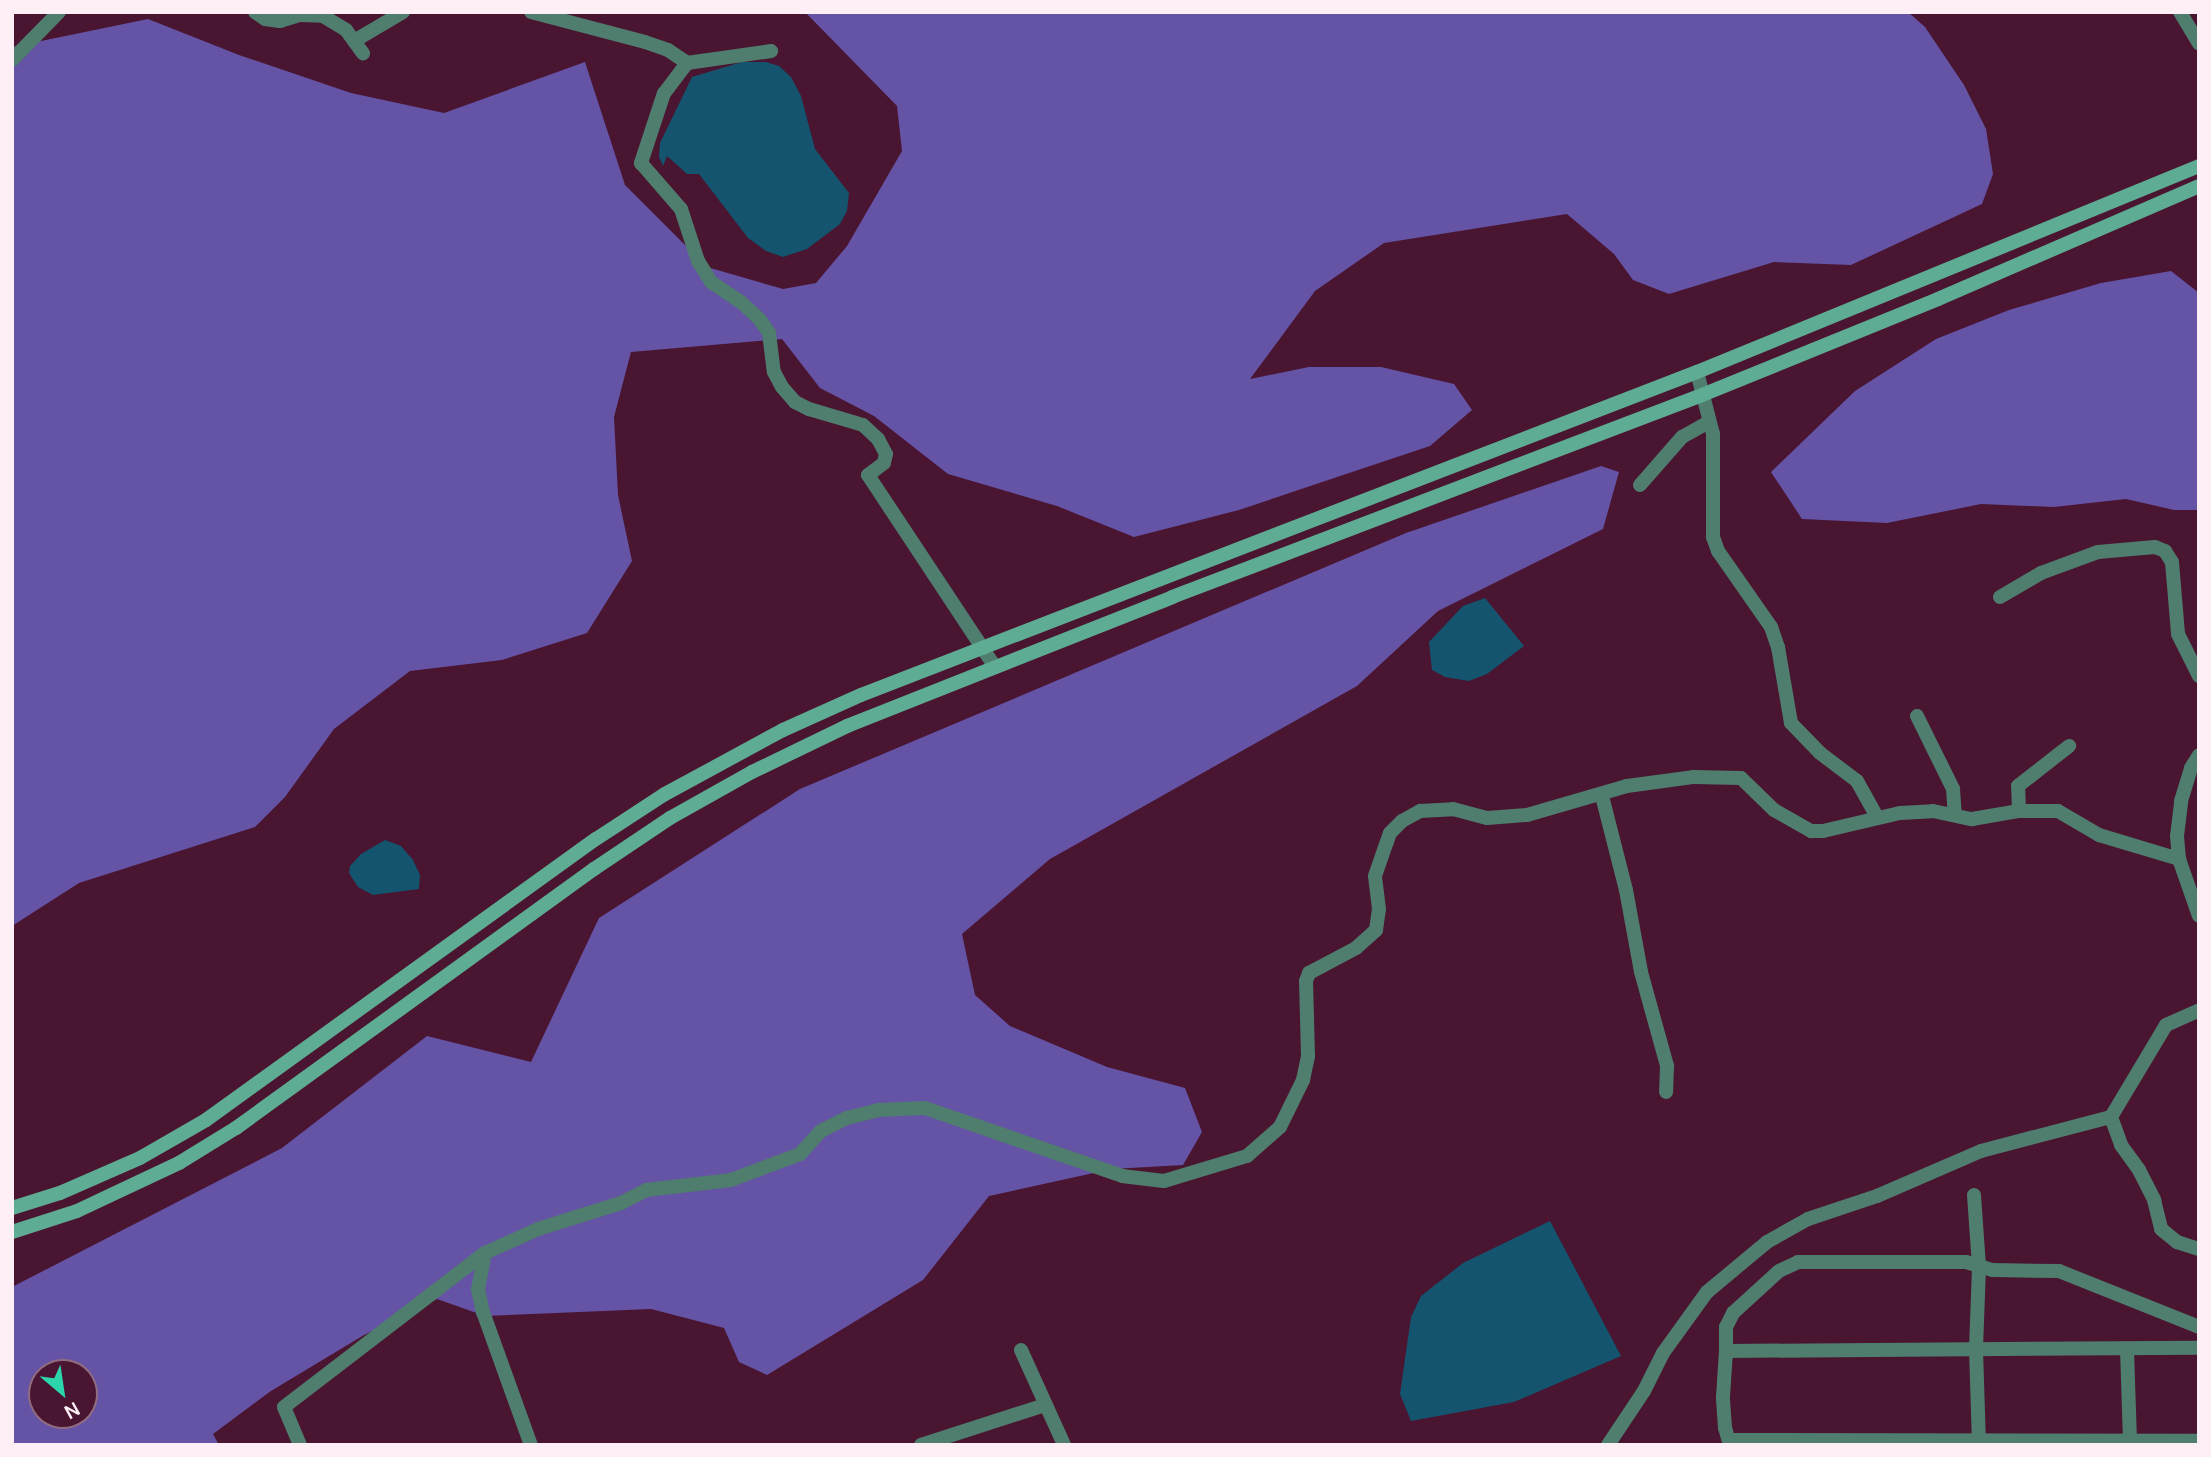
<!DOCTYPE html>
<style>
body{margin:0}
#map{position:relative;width:2211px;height:1457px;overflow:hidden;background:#491530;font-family:Manrope,sans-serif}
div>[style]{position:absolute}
.forest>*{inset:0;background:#6553a5}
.water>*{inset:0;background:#14546f}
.street>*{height:14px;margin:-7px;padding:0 7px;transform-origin:7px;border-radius:7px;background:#4f7d6e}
.secondary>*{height:14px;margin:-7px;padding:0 7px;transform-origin:7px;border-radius:7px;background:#5eac93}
span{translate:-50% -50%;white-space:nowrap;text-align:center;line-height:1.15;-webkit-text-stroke:7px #491530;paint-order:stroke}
.frame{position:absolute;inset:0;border:14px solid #fdeff5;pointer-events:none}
.north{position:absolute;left:28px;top:1359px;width:70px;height:70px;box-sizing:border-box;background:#491530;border:2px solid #916c7f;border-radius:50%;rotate:151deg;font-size:19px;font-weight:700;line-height:28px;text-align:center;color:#fdeff5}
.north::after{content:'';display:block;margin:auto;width:24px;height:32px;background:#2cd5ab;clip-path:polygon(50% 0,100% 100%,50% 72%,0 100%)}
</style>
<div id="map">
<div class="forest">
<i style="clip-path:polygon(805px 12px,1908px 12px,1925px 27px,1964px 85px,1986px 129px,1993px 174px,1982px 204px,1851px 265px,1774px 262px,1669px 294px,1633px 280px,1614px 254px,1567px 214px,1384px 243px,1315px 291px,1250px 379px,1309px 367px,1381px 367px,1454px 384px,1472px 410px,1430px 446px,1239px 510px,1134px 537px,1057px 506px,948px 474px,874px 416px,820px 388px,782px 339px,631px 352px,614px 417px,618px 495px,632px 561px,587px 633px,502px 660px,410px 671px,334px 729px,285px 797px,255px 827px,79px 883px,12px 926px,12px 47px,148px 19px,239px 55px,351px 93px,444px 113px,585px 62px,625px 185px,707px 267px,783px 289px,816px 283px,847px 246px,902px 151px,897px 106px)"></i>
<i style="clip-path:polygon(2171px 271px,2199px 293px,2199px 510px,2174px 510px,2126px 499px,2054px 507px,1981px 504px,1887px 523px,1802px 519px,1771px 472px,1855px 391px,1936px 339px,2009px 310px,2101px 283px)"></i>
<i style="clip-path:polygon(evenodd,1601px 466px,1619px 472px,1603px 529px,1438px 611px,1357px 686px,1050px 859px,962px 934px,975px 995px,1010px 1026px,1107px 1067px,1185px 1088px,1202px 1132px,1183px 1165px,1112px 1169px,989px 1196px,923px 1280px,767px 1375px,739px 1362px,724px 1328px,651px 1309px,485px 1316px,437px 1299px,364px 1335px,271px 1391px,213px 1434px,219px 1445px,12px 1445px,12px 1287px,282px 1148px,427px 1036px,531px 1062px,599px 918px,800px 789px,1406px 533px,1601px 466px,42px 1373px,84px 1373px,84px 1415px,42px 1415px,42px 1373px)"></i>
</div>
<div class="water">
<i style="clip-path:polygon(742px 62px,766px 62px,779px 66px,791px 77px,801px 96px,815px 149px,849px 193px,847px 211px,840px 224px,807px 249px,783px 257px,766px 251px,748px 238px,699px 174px,687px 174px,667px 156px,663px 166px,659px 157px,660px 143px,692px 77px)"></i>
<i style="clip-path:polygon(1485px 598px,1524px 646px,1487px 674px,1469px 681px,1445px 677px,1432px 670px,1429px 642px,1463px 606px)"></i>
<i style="clip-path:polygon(385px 840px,401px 846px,413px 860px,420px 875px,419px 889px,373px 895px,358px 887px,349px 873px,350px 866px,361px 854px)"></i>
<i style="clip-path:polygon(1550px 1221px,1621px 1356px,1514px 1402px,1411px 1421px,1400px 1394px,1411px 1317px,1421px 1296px,1463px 1263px)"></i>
</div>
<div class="street">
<i style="left:255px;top:12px;width:12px;rotate:35deg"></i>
<i style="left:265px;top:19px;width:15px;rotate:8deg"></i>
<i style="left:280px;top:21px;width:21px;rotate:-17deg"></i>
<i style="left:300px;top:15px;width:23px;rotate:2deg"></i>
<i style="left:323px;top:16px;width:27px;rotate:31deg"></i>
<i style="left:346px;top:30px;width:29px;rotate:54deg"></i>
<i style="left:531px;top:12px;width:118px;rotate:14.7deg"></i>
<i style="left:645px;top:42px;width:24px;rotate:19deg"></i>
<i style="left:668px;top:50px;width:23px;rotate:34deg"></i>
<i style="left:687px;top:63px;width:85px;rotate:-8.1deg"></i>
<i style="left:2180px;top:12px;width:37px;rotate:59deg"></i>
<i style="left:354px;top:41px;width:57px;rotate:-30.6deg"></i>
<i style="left:12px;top:60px;width:67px;rotate:-45.6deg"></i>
<i style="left:687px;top:63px;width:38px;rotate:127deg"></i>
<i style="left:664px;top:93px;width:74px;rotate:108.2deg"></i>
<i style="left:641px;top:163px;width:61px;rotate:49deg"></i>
<i style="left:681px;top:209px;width:55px;rotate:71.9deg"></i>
<i style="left:698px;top:261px;width:25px;rotate:58deg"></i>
<i style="left:711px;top:282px;width:36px;rotate:34deg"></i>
<i style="left:741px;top:302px;width:26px;rotate:43deg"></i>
<i style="left:760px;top:320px;width:16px;rotate:55deg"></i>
<i style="left:769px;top:333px;width:39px;rotate:83deg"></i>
<i style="left:774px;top:372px;width:17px;rotate:62deg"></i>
<i style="left:782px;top:387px;width:20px;rotate:49deg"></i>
<i style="left:795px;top:402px;width:16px;rotate:27deg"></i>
<i style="left:809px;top:409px;width:56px;rotate:16.5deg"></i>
<i style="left:863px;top:425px;width:21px;rotate:43deg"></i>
<i style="left:878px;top:439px;width:17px;rotate:62deg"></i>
<i style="left:886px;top:454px;width:9px;rotate:103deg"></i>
<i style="left:884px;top:463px;width:20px;rotate:143deg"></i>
<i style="left:868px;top:475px;width:230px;rotate:56.5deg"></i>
<i style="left:1697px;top:372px;width:64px;rotate:75.5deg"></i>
<i style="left:1713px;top:434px;width:103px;rotate:90deg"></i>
<i style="left:1713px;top:537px;width:15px;rotate:70deg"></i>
<i style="left:1718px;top:551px;width:93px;rotate:55.1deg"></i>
<i style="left:1771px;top:627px;width:21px;rotate:71deg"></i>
<i style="left:1778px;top:647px;width:77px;rotate:80.3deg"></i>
<i style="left:1791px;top:723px;width:42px;rotate:46deg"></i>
<i style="left:1820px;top:753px;width:46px;rotate:37.1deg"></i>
<i style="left:1857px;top:781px;width:41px;rotate:60.9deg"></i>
<i style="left:1640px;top:485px;width:64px;rotate:-48.8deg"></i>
<i style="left:1682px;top:437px;width:31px;rotate:-29deg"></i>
<i style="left:2000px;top:597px;width:48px;rotate:-30.3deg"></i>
<i style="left:2041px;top:573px;width:61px;rotate:-20.2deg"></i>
<i style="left:2098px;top:552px;width:57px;rotate:-5deg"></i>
<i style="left:2155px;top:547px;width:11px;rotate:22deg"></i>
<i style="left:2165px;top:551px;width:13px;rotate:58deg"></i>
<i style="left:2172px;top:562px;width:72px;rotate:85.2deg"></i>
<i style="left:2178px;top:634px;width:47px;rotate:63.4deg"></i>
<i style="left:1917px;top:716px;width:81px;rotate:63.7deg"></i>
<i style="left:1953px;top:789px;width:26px;rotate:86deg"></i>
<i style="left:1602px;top:796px;width:97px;rotate:75.7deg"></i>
<i style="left:1626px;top:890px;width:83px;rotate:79.6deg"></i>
<i style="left:1641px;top:972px;width:98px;rotate:74.5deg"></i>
<i style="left:1667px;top:1066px;width:26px;rotate:92deg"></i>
<i style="left:2019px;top:811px;width:25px;rotate:-92deg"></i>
<i style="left:2018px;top:786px;width:65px;rotate:-38.1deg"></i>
<i style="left:2179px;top:859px;width:23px;rotate:-95deg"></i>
<i style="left:2177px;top:836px;width:35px;rotate:-83deg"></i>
<i style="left:2181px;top:801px;width:34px;rotate:-73deg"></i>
<i style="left:2191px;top:768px;width:15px;rotate:-58deg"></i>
<i style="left:2111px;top:1117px;width:30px;rotate:70deg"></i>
<i style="left:2121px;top:1145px;width:31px;rotate:54deg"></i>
<i style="left:2139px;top:1170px;width:34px;rotate:63deg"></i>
<i style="left:2154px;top:1200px;width:30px;rotate:76deg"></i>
<i style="left:2161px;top:1229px;width:21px;rotate:39deg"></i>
<i style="left:2177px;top:1242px;width:23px;rotate:18deg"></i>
<i style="left:1974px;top:1195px;width:72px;rotate:86deg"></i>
<i style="left:1979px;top:1267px;width:82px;rotate:92.1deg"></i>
<i style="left:1976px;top:1349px;width:96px;rotate:88.2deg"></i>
<i style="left:485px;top:1253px;width:37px;rotate:101deg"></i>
<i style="left:478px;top:1289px;width:24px;rotate:78deg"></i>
<i style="left:483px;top:1312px;width:141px;rotate:70.2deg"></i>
<i style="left:1021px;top:1350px;width:104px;rotate:65.6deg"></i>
<i style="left:2127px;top:1350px;width:89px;rotate:88.1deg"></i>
<i style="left:1726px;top:1351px;width:24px;rotate:-90deg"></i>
<i style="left:1726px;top:1327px;width:16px;rotate:-63deg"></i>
<i style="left:1733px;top:1313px;width:62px;rotate:-42.4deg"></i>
<i style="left:1779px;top:1271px;width:21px;rotate:-25deg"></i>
<i style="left:1798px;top:1262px;width:168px"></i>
<i style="left:1966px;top:1262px;width:27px;rotate:17deg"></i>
<i style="left:1992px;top:1270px;width:67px;rotate:0.9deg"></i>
<i style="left:2059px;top:1271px;width:151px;rotate:21.8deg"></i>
<i style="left:1730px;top:1440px;width:469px;rotate:0.1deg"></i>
<i style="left:300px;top:1445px;width:41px;rotate:-112.8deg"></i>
<i style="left:284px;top:1407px;width:253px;rotate:-37.5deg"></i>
<i style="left:485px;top:1253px;width:58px;rotate:-24.4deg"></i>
<i style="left:538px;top:1229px;width:87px;rotate:-17.4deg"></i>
<i style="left:621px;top:1203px;width:28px;rotate:-27deg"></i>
<i style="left:646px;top:1190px;width:86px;rotate:-6.7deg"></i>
<i style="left:731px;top:1180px;width:74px;rotate:-20.6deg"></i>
<i style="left:800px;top:1154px;width:31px;rotate:-48deg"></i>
<i style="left:821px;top:1131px;width:29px;rotate:-27deg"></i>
<i style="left:847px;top:1118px;width:32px;rotate:-14deg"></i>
<i style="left:878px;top:1110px;width:47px;rotate:-2.4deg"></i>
<i style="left:925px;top:1108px;width:208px;rotate:19deg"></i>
<i style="left:1122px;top:1176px;width:42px;rotate:6.8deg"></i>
<i style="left:1164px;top:1181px;width:87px;rotate:-16.8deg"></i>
<i style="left:1247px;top:1156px;width:44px;rotate:-41.3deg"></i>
<i style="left:1280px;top:1127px;width:52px;rotate:-63.9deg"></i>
<i style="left:1303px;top:1080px;width:25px;rotate:-78deg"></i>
<i style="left:1308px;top:1056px;width:75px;rotate:-91.5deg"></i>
<i style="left:1306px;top:981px;width:9px;rotate:-69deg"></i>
<i style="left:1309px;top:973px;width:53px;rotate:-28deg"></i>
<i style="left:1356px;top:948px;width:27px;rotate:-42deg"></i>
<i style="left:1376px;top:930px;width:21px;rotate:-82deg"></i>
<i style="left:1379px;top:909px;width:33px;rotate:-97deg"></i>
<i style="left:1375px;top:876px;width:36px;rotate:-71deg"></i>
<i style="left:1387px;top:842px;width:9px;rotate:-72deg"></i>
<i style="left:1390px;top:833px;width:17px;rotate:-45deg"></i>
<i style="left:1402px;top:821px;width:21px;rotate:-29deg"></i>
<i style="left:1420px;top:811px;width:33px;rotate:-3deg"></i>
<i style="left:1453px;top:809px;width:35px;rotate:15deg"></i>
<i style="left:1487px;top:818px;width:40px;rotate:-4.3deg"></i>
<i style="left:1527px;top:815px;width:104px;rotate:-16.2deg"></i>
<i style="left:1627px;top:786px;width:68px;rotate:-7.7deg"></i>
<i style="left:1694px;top:777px;width:47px;rotate:1.2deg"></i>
<i style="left:1741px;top:778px;width:46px;rotate:44.1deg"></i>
<i style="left:1774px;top:810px;width:43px;rotate:29.6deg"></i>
<i style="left:1811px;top:831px;width:12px"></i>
<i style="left:1823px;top:831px;width:79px;rotate:-13.2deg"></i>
<i style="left:1900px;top:813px;width:33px;rotate:-3deg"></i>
<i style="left:1933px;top:811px;width:40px;rotate:12deg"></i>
<i style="left:1972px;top:819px;width:48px;rotate:-9.7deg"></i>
<i style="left:2019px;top:811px;width:39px"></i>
<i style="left:2058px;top:811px;width:48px;rotate:30.3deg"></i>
<i style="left:2099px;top:835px;width:84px;rotate:16.7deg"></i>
<i style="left:2179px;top:859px;width:60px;rotate:70.7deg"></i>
<i style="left:921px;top:1445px;width:130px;rotate:-17.9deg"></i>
<i style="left:1608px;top:1445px;width:65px;rotate:-56.3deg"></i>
<i style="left:1644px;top:1391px;width:42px;rotate:-63.4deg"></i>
<i style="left:1663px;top:1353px;width:75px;rotate:-54.2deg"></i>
<i style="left:1707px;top:1292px;width:78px;rotate:-39.8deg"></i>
<i style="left:1767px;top:1242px;width:47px;rotate:-29.3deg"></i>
<i style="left:1808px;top:1219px;width:73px;rotate:-18.4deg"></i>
<i style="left:1877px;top:1196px;width:113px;rotate:-23.4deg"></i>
<i style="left:1981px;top:1151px;width:134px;rotate:-14.7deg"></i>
<i style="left:2111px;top:1117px;width:107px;rotate:-59.1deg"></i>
<i style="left:2166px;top:1025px;width:36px;rotate:-24deg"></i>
<i style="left:1730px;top:1445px;width:18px;rotate:-106deg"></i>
<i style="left:1725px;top:1428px;width:31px;rotate:-94deg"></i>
<i style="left:1723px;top:1397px;width:46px;rotate:-86.3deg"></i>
<i style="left:1726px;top:1351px;width:473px;rotate:-0.4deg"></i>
</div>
<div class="secondary">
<i style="left:12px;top:1208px;width:50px;rotate:-17.4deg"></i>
<i style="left:60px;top:1193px;width:87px;rotate:-23.6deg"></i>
<i style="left:140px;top:1158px;width:76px;rotate:-29.9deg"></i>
<i style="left:206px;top:1120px;width:481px;rotate:-35.8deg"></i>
<i style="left:596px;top:839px;width:82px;rotate:-33.1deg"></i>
<i style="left:665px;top:794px;width:134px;rotate:-28.5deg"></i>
<i style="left:783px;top:730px;width:85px;rotate:-24.2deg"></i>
<i style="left:861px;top:695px;width:130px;rotate:-21.2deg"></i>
<i style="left:982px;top:648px;width:766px;rotate:-21.11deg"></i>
<i style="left:1697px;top:372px;width:543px;rotate:-22.31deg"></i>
<i style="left:12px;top:1232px;width:68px;rotate:-17.9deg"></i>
<i style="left:77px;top:1211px;width:113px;rotate:-25.2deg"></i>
<i style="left:179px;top:1163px;width:67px;rotate:-31.6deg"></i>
<i style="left:236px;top:1128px;width:442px;rotate:-35.9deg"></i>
<i style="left:594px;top:869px;width:92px;rotate:-33.9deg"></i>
<i style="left:670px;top:818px;width:94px;rotate:-29.3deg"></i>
<i style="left:752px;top:772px;width:106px;rotate:-25.8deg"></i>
<i style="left:847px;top:726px;width:350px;rotate:-21.6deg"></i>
<i style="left:1172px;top:597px;width:567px;rotate:-20.86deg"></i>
<i style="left:1702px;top:395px;width:255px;rotate:-22.1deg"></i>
<i style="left:1938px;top:299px;width:284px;rotate:-23.4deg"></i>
</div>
<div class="frame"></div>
<div class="north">N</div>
</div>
